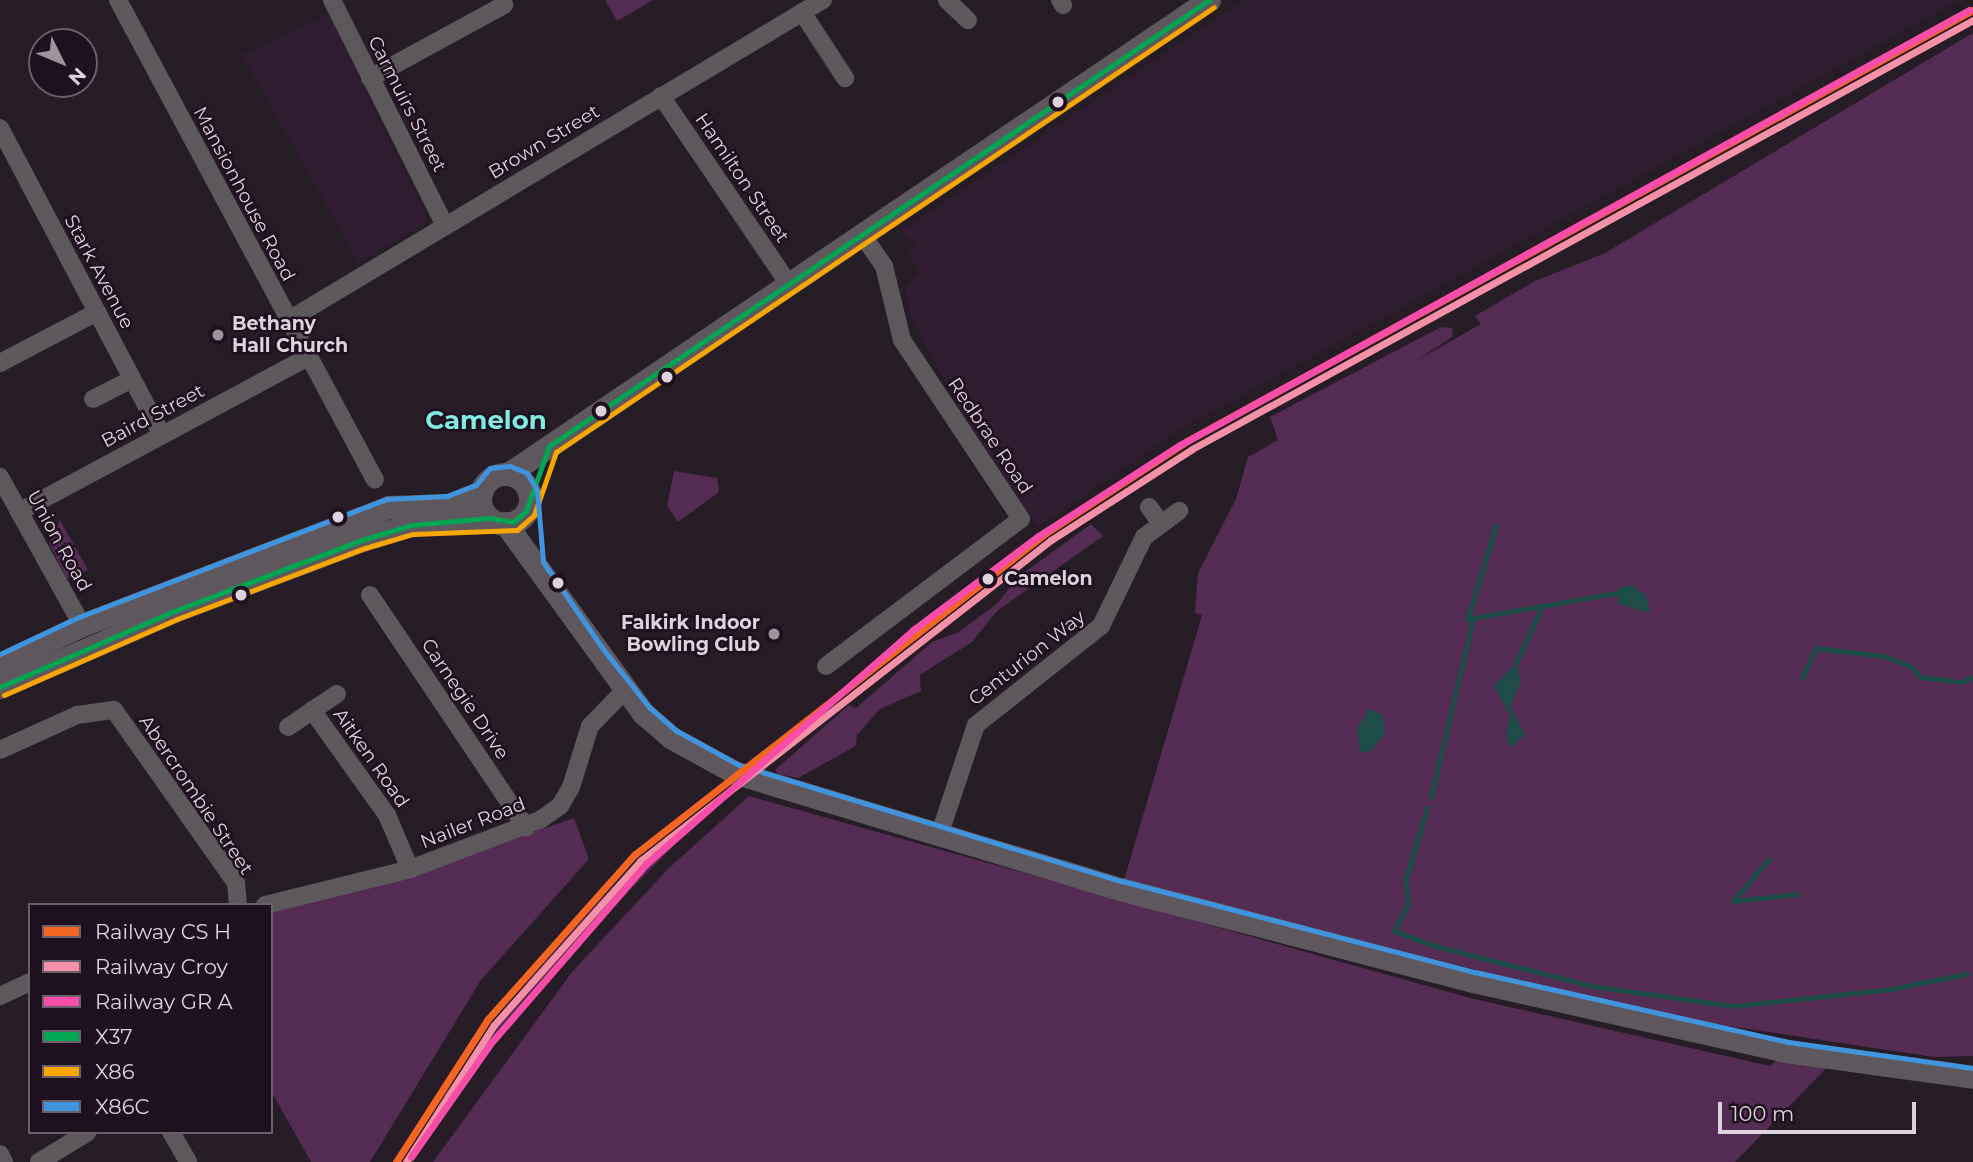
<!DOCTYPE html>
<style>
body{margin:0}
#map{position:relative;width:1973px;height:1162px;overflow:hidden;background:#261c26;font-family:Montserrat,sans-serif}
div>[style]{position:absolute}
.built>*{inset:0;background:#301c30}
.green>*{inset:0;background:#532b53}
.water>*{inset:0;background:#1e4d49}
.stream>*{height:4.5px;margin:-2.25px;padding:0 2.25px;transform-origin:2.25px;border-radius:2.25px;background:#1e4d49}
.minor>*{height:18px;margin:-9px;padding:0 9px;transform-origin:9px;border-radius:9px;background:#5c585c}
.major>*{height:23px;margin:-11.5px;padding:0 11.5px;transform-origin:11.5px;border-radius:11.5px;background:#5e585e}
.major>.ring{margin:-11.5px;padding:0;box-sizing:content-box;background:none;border:23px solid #5e585e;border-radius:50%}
.bus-1>*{height:5px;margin:-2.5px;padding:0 2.5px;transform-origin:2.5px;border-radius:2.5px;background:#00a651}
.bus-2>*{height:5px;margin:-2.5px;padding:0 2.5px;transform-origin:2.5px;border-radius:2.5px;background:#f7a600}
.bus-3>*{height:5px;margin:-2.5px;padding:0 2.5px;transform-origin:2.5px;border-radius:2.5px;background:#4094de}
.rail-1>*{height:7px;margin:-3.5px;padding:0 3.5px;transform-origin:3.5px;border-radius:3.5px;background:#f26522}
.rail-2>*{height:7px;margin:-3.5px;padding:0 3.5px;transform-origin:3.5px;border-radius:3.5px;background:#f491a8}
.rail-3>*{height:7px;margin:-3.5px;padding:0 3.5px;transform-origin:3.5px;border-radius:3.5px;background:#f54da8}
.dots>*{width:19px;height:19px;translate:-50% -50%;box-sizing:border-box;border:4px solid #1f101f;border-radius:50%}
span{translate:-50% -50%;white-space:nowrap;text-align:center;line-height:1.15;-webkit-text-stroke:5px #1f101f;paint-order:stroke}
.street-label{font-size:19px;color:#ded3dd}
.poi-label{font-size:19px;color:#ded3dd;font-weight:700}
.left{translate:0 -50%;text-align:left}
.right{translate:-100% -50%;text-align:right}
.stop-label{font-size:19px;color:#ded3dd;font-weight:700}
.district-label{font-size:26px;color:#82ebe0;font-weight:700}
.legend{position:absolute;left:28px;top:903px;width:245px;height:231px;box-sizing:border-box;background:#1f101f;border:2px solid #6b5e6b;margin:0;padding:9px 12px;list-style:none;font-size:21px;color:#ded3dd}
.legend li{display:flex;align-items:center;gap:14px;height:35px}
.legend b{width:35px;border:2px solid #6b5e6b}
.north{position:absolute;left:28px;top:28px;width:70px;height:70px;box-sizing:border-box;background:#1f101f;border:2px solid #6b5e6b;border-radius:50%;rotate:133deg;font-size:19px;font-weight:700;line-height:28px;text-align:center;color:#ded3dd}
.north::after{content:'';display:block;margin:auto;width:24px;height:32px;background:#9e939d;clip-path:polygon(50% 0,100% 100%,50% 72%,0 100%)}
.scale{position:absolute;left:1718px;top:1102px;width:198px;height:32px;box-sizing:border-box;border:4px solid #ded3dd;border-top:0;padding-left:9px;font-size:21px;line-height:24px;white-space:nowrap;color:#ded3dd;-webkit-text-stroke:5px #1f101f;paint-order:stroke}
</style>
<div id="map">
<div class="built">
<i style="clip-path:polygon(1244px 0,1960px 0,1183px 428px,1038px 527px,964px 416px,910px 316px,905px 287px,921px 273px,907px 253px,917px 246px,901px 231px)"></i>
<i style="clip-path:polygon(329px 13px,428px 221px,359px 263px,242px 55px)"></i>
</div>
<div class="green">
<i style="clip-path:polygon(605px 0,653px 0,617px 21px)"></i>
<i style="clip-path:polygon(1973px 33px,1973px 1056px,1934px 1057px,1708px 1023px,1586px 998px,1124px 880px,1202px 615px,1195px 613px,1198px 573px,1236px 499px,1248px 457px,1278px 440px,1270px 417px,1441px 327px,1453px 328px,1452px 337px,1416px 361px,1481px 324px,1475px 316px,1535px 281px,1605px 253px)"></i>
<i style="clip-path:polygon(674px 471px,717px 478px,719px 492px,678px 522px,667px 506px)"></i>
<i style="clip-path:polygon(60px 520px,88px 570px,67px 579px,49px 543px)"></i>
<i style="clip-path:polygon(1091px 524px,1103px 536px,997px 611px,972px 642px,920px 675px,921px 691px,880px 709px,857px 735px,856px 746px,798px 778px,778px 774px,775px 770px,849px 705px,856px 708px,932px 642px,957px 633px,998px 603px,1017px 578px)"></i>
<i style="clip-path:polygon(749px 796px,1470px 998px,1770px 1066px,1786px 1051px,1835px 1059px,1735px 1162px,433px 1162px,572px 972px,668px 869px)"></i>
<i style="clip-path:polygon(695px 816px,693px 826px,562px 959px,497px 1039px,411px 1162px,405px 1162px,447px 1091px,528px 981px,601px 899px)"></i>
<i style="clip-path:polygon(574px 818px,589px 859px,481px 980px,370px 1162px,311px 1162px,271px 1091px,271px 911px,411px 875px)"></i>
</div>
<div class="water">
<i style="clip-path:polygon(1632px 585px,1646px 596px,1650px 613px,1618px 604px,1618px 588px)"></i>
<i style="clip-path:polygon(1516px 663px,1521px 682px,1510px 706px,1525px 734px,1511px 748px,1506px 737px,1510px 716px,1494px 686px)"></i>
<i style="clip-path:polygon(1369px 709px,1383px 715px,1385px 733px,1371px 751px,1360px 752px,1357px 728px)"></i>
</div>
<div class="stream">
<i style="left:1468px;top:618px;width:96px;rotate:-73.1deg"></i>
<i style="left:1516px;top:663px;width:60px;rotate:-65.2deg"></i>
<i style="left:1802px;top:678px;width:33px;rotate:-65deg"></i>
<i style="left:1816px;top:648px;width:68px;rotate:6.7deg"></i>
<i style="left:1884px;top:656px;width:28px;rotate:21deg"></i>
<i style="left:1910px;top:666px;width:16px;rotate:45deg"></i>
<i style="left:1921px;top:677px;width:40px;rotate:7.1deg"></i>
<i style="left:1961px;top:682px;width:13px;rotate:-23deg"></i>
<i style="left:1431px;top:797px;width:179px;rotate:-76.7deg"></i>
<i style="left:1472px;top:623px;width:6px;rotate:-135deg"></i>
<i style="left:1468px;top:619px;width:150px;rotate:-10deg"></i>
<i style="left:1428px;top:807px;width:76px;rotate:106.8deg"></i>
<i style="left:1406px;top:880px;width:23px;rotate:83deg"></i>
<i style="left:1409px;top:903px;width:32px;rotate:118deg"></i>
<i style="left:1394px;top:931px;width:45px;rotate:19.7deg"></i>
<i style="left:1436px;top:946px;width:161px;rotate:14.4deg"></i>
<i style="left:1592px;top:986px;width:142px;rotate:8.1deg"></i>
<i style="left:1733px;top:1006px;width:160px;rotate:-6.1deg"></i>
<i style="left:1892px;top:989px;width:76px;rotate:-11.5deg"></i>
<i style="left:1733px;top:901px;width:65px;rotate:-6.1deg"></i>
<i style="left:1733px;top:901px;width:55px;rotate:-49.4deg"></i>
</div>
<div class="minor">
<i style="left:118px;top:0;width:544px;rotate:61.83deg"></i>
<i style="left:332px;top:0;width:253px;rotate:63.4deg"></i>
<i style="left:947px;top:0;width:29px;rotate:44deg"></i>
<i style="left:1060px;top:0;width:6px;rotate:59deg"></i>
<i style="left:802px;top:12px;width:79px;rotate:56.9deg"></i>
<i style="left:370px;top:78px;width:153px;rotate:-28.6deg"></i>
<i style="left:661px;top:96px;width:227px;rotate:55.8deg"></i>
<i style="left:0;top:128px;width:347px;rotate:62.2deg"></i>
<i style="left:287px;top:321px;width:625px;rotate:-30.92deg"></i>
<i style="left:0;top:363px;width:110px;rotate:-27.7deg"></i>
<i style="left:93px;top:399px;width:44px;rotate:-27.1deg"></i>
<i style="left:0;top:477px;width:169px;rotate:61deg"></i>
<i style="left:1149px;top:507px;width:19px;rotate:54deg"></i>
<i style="left:19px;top:512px;width:328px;rotate:-28.2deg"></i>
<i style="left:370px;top:595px;width:280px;rotate:56.1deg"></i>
<i style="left:826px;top:666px;width:244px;rotate:-37deg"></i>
<i style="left:1021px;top:519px;width:215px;rotate:-123.6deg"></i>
<i style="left:902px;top:340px;width:76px;rotate:-103.7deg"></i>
<i style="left:884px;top:266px;width:39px;rotate:-125deg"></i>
<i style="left:312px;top:710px;width:129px;rotate:54.5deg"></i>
<i style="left:387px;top:815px;width:59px;rotate:66.9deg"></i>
<i style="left:288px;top:727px;width:59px;rotate:-34deg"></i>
<i style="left:0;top:750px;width:85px;rotate:-24.4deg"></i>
<i style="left:77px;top:715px;width:37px;rotate:-8deg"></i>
<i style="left:114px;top:710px;width:212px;rotate:54.8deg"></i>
<i style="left:236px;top:883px;width:22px;rotate:85deg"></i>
<i style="left:939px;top:836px;width:117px;rotate:-71.6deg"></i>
<i style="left:976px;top:725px;width:159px;rotate:-38.4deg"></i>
<i style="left:1101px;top:626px;width:99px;rotate:-64.2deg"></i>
<i style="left:1144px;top:537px;width:44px;rotate:-36.6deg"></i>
<i style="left:265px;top:905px;width:149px;rotate:-13.9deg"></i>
<i style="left:410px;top:869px;width:139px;rotate:-20.7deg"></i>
<i style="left:540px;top:820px;width:24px;rotate:-35deg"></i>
<i style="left:560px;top:806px;width:22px;rotate:-60deg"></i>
<i style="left:571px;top:787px;width:64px;rotate:-72.7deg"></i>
<i style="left:590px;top:726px;width:50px;rotate:-45.8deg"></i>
<i style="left:0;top:996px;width:33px;rotate:-25deg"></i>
<i style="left:171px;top:1132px;width:34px;rotate:60deg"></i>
<i style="left:0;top:1154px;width:9px;rotate:63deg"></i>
<i style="left:39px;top:1162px;width:57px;rotate:-31.5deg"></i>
</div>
<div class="major">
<i style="left:508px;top:474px;width:846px;rotate:-34.07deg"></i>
<i class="ring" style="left:480px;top:474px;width:27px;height:27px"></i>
<i style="left:505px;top:523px;width:235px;rotate:54deg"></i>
<i style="left:643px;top:713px;width:38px;rotate:41deg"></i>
<i style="left:672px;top:738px;width:73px;rotate:28.7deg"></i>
<i style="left:736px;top:773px;width:401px;rotate:16.8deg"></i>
<i style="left:1120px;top:889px;width:365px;rotate:14.6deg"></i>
<i style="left:1473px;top:981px;width:321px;rotate:12.6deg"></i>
<i style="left:1786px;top:1051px;width:189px;rotate:7.9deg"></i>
<i style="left:0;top:664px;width:91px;rotate:-25.4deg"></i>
<i style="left:82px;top:625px;width:329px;rotate:-21deg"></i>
<i style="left:389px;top:507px;width:60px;rotate:-1.9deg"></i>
<i style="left:449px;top:505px;width:35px;rotate:-22deg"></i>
<i style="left:0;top:687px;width:190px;rotate:-23.6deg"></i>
<i style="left:174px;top:611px;width:201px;rotate:-20.7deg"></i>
<i style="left:362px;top:540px;width:51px;rotate:-17deg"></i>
<i style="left:411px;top:525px;width:78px;rotate:-5.1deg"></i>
</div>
<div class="bus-1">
<i style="left:0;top:687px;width:190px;rotate:-23.6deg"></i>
<i style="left:174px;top:611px;width:201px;rotate:-20.7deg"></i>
<i style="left:362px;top:540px;width:51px;rotate:-17deg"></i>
<i style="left:411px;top:525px;width:78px;rotate:-5.1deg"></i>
<i style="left:489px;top:518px;width:24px;rotate:9deg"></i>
<i style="left:513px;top:522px;width:17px;rotate:-40deg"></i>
<i style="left:526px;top:511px;width:69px;rotate:-70.5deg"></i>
<i style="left:549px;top:446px;width:797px;rotate:-34.05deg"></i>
</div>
<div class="bus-2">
<i style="left:4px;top:695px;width:189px;rotate:-23.7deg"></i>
<i style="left:177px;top:619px;width:201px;rotate:-20.7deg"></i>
<i style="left:365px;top:548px;width:50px;rotate:-16.3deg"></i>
<i style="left:413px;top:534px;width:104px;rotate:-2.2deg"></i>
<i style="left:517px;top:530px;width:23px;rotate:-41deg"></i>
<i style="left:534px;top:515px;width:67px;rotate:-70.8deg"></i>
<i style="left:556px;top:452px;width:794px;rotate:-34.07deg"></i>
</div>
<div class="bus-3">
<i style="left:0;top:654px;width:87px;rotate:-25.1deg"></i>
<i style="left:79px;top:617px;width:329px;rotate:-21deg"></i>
<i style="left:386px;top:499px;width:61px;rotate:-2.8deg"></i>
<i style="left:447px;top:496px;width:31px;rotate:-21deg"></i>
<i style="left:476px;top:485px;width:22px;rotate:-51deg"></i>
<i style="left:490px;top:468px;width:20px;rotate:-6deg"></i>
<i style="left:510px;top:466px;width:18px;rotate:22deg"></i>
<i style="left:527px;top:473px;width:20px;rotate:60deg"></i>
<i style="left:537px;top:490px;width:72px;rotate:85.2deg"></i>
<i style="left:543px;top:562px;width:106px;rotate:55.4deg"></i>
<i style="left:603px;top:649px;width:74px;rotate:51.6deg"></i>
<i style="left:649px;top:707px;width:37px;rotate:41deg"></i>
<i style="left:677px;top:731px;width:71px;rotate:28.7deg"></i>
<i style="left:739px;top:765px;width:400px;rotate:16.9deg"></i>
<i style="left:1122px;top:881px;width:365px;rotate:14.5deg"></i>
<i style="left:1475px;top:972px;width:321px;rotate:12.6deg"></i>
<i style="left:1788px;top:1042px;width:187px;rotate:8deg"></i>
</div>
<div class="rail-1">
<i style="left:396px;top:1162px;width:169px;rotate:-57.3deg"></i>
<i style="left:487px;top:1020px;width:221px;rotate:-48.3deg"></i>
<i style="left:634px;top:855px;width:523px;rotate:-38.01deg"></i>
<i style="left:1046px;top:533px;width:168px;rotate:-33.1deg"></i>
<i style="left:1187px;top:441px;width:896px;rotate:-28.74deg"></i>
</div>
<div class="rail-2">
<i style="left:406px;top:1162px;width:163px;rotate:-57.3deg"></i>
<i style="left:494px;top:1025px;width:220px;rotate:-48.3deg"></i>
<i style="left:640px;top:861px;width:521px;rotate:-37.99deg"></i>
<i style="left:1051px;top:540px;width:168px;rotate:-32.8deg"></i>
<i style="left:1192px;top:449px;width:891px;rotate:-28.78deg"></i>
</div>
<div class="rail-3">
<i style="left:411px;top:1157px;width:138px;rotate:-55deg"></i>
<i style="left:490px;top:1044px;width:238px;rotate:-49.1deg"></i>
<i style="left:646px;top:864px;width:355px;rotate:-41.2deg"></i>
<i style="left:913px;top:630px;width:155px;rotate:-36.9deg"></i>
<i style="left:1037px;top:537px;width:170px;rotate:-32.8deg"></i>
<i style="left:1180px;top:445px;width:901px;rotate:-28.87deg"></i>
</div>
<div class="dots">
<i style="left:1058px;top:102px;background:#ded3dd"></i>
<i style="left:218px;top:335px;background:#9e939d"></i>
<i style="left:667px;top:377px;background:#ded3dd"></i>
<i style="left:601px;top:411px;background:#ded3dd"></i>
<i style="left:338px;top:517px;background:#ded3dd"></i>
<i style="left:988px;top:579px;background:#ded3dd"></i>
<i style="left:558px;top:583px;background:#ded3dd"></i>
<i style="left:241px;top:595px;background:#ded3dd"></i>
<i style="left:774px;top:634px;background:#9e939d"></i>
</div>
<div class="street-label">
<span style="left:407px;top:104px;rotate:63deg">Carmuirs Street</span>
<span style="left:544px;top:142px;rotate:-31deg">Brown Street</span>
<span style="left:742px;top:178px;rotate:56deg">Hamilton Street</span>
<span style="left:244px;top:194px;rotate:62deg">Mansionhouse Road</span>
<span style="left:99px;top:272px;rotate:62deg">Stark Avenue</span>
<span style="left:153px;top:416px;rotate:-28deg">Baird Street</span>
<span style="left:990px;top:436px;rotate:56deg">Redbrae Road</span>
<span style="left:59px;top:541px;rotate:61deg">Union Road</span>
<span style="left:1027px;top:658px;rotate:-38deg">Centurion Way</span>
<span style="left:465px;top:699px;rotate:56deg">Carnegie Drive</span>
<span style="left:371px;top:758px;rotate:55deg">Aitken Road</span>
<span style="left:196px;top:795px;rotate:56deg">Abercrombie Street</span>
<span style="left:473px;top:823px;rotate:-21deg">Nailer Road</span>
</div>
<div class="poi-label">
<span class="left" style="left:232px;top:335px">Bethany<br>Hall Church</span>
<span class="right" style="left:760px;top:634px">Falkirk Indoor<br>Bowling Club</span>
</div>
<div class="stop-label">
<span class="left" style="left:1004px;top:579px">Camelon</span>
</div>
<div class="district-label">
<span style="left:486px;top:421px">Camelon</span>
</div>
<ul class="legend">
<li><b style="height:9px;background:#f26522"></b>Railway CS H</li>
<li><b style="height:9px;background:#f491a8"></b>Railway Croy</li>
<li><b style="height:9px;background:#f54da8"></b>Railway GR A</li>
<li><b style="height:9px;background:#00a651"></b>X37</li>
<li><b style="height:9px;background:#f7a600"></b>X86</li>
<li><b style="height:9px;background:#4094de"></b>X86C</li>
</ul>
<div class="north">N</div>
<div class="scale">100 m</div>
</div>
